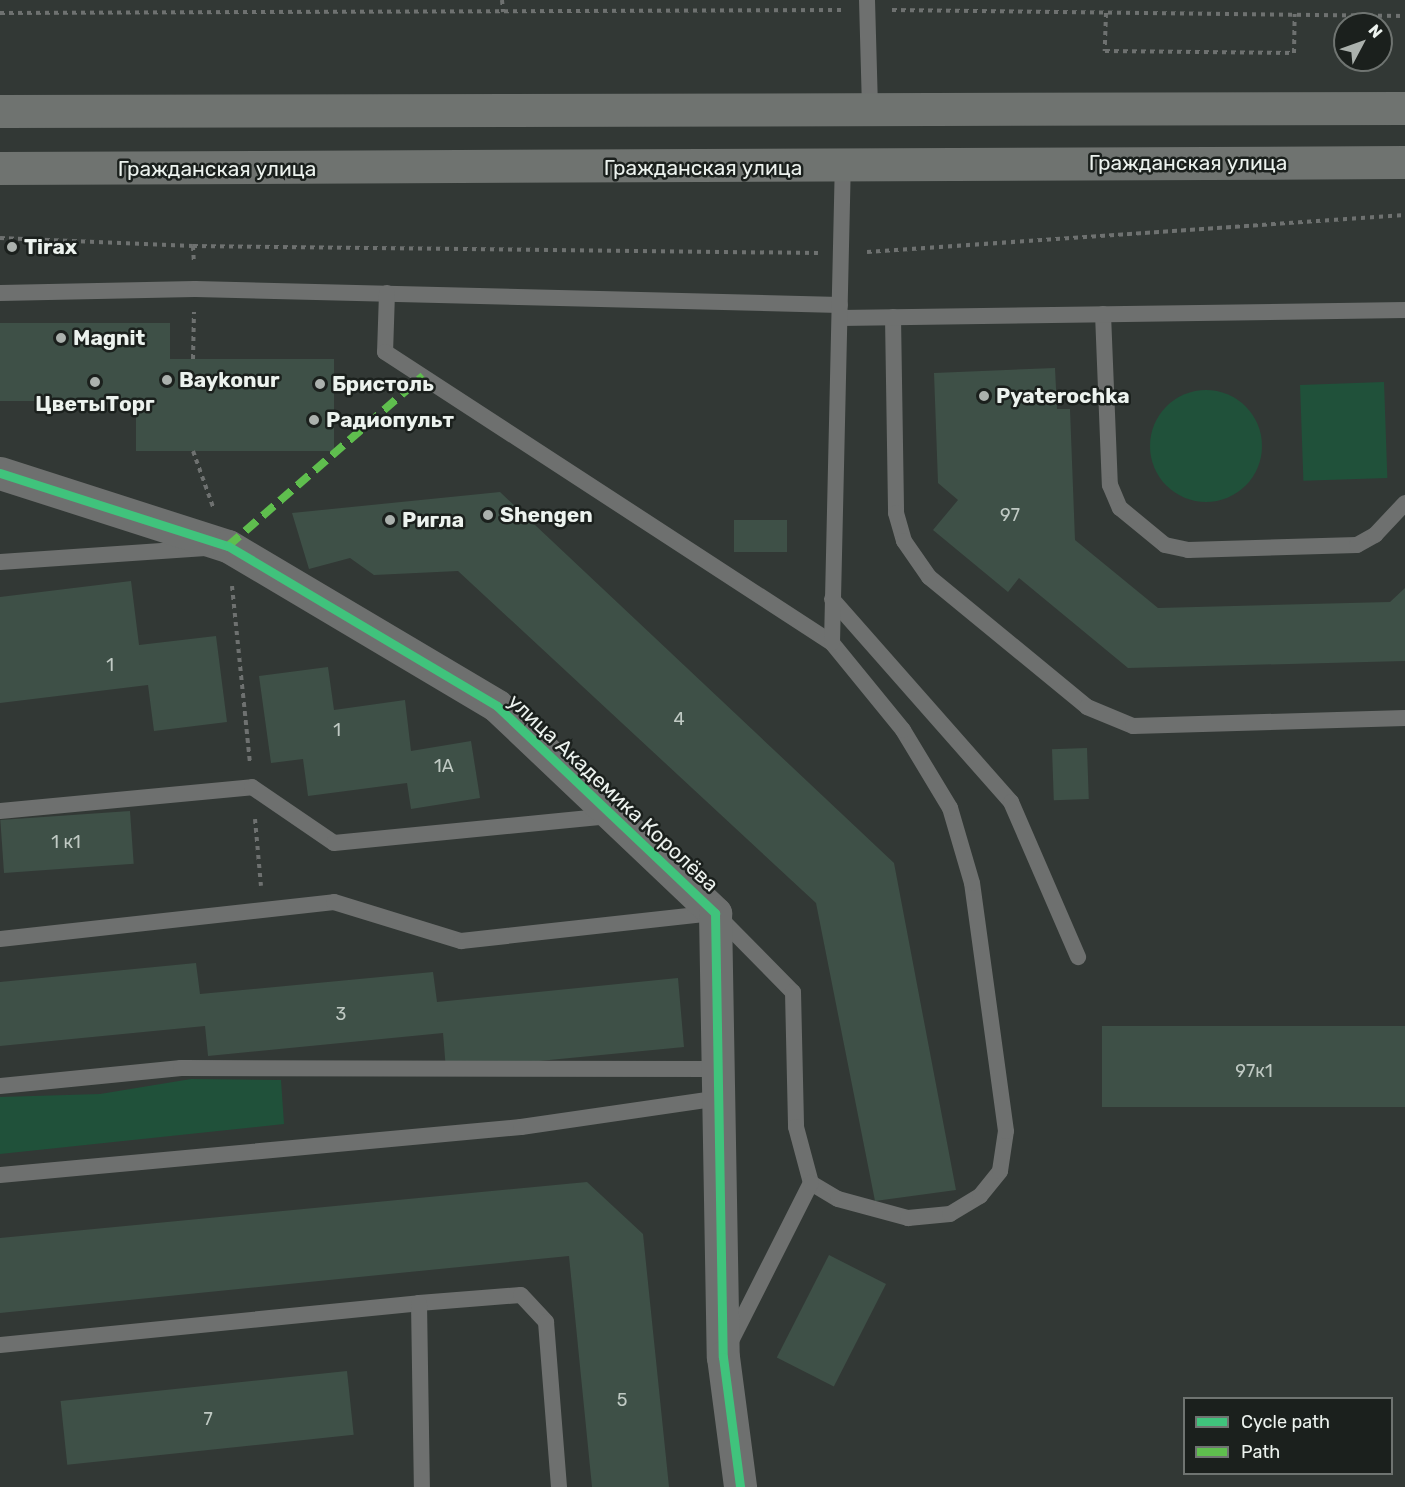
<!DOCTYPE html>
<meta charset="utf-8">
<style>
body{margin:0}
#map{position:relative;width:1405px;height:1487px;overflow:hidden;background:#323835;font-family:Rubik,sans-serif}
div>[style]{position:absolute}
.green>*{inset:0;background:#20513a;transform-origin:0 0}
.round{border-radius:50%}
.building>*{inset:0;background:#3e5047;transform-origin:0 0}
.path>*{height:4px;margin-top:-2px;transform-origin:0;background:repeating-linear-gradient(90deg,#6e7170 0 4.5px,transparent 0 9px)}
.service>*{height:16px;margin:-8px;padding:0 8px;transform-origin:8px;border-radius:8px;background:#6e706f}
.minor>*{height:33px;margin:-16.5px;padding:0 16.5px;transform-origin:16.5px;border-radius:16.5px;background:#6e706f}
.secondary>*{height:33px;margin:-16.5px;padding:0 16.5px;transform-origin:16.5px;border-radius:16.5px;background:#6f7370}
.quiet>*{height:8px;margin-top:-4px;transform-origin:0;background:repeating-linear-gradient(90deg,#5fbe4e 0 15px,transparent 0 23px)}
.cycleway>*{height:9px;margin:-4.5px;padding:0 4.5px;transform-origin:4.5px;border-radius:4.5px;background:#40c37c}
.dots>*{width:16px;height:16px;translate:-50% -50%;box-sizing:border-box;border:3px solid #1b201d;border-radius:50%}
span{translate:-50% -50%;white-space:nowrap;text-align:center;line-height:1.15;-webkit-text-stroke:5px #1b201d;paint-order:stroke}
.number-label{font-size:18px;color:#c0cac4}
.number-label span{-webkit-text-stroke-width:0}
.street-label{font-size:21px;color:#ecf2ee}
.poi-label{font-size:21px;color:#ecf2ee;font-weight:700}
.left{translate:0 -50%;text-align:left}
.legend{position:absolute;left:1183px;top:1397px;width:210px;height:78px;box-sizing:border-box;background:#1b201d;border:2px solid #6f7471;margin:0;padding:8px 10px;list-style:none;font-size:18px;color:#ecf2ee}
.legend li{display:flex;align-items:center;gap:12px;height:30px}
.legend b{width:30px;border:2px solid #6f7471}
.north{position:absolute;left:1333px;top:12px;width:60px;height:60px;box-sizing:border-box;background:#1b201d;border:2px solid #6f7471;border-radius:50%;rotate:49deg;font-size:16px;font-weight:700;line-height:24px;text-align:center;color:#ecf2ee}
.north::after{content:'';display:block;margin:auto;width:21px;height:27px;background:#abb1ad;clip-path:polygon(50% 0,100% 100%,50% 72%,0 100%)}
</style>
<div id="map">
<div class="green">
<i style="left:1384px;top:382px;width:96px;height:84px;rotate:88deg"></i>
<i class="round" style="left:1150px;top:390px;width:112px;height:112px"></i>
<i style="clip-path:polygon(191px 1079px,281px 1080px,284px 1124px,0 1154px,0 1097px,100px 1094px)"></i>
</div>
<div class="building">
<i style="clip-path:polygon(0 323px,170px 323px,170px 359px,334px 359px,334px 451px,136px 451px,136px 401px,0 401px)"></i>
<i style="clip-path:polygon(1055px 368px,1057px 409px,1070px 409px,1075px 540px,1158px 608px,1390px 602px,1405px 588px,1405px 661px,1128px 668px,1019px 578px,1008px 592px,933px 530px,958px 500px,938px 483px,934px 373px)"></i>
<i style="clip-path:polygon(500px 492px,894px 863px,956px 1190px,875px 1201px,816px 903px,458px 571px,374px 575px,350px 558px,309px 569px,292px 513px)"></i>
<i style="left:787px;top:520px;width:32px;height:53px;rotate:90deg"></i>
<i style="clip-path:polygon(131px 581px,139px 645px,216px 636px,227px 722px,154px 731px,148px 685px,0 703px,0 597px)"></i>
<i style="clip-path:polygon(328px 667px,334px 710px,405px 700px,411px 751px,471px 741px,480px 798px,411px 809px,407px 783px,308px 796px,303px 759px,271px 763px,259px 676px)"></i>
<i style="left:1087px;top:748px;width:51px;height:35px;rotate:88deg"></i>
<i style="left:130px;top:811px;width:53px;height:130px;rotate:86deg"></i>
<i style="clip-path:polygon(196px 963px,200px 994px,433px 972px,437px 1002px,678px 978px,684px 1047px,446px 1070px,443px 1033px,208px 1056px,205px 1026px,0 1046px,0 982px)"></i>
<i style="left:1405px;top:1026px;width:81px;height:303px;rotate:90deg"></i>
<i style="clip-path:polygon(587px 1182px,643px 1234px,669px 1487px,592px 1487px,569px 1256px,0 1313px,0 1238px)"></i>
<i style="left:829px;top:1255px;width:64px;height:115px;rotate:27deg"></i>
<i style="left:347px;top:1371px;width:64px;height:288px;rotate:84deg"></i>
</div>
<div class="path">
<i style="left:502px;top:0;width:12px;rotate:85deg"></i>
<i style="left:892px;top:10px;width:513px;rotate:0.67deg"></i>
<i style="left:0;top:13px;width:842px;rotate:-0.2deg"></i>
<i style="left:1106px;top:13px;width:38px;rotate:92deg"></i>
<i style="left:1105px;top:51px;width:189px;rotate:0.6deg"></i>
<i style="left:1294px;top:53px;width:39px;rotate:-89deg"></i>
<i style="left:0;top:238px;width:193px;rotate:2.4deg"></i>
<i style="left:193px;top:246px;width:625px;rotate:0.64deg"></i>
<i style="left:193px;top:246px;width:17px;rotate:87deg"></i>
<i style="left:867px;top:252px;width:539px;rotate:-3.93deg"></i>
<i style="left:193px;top:359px;width:47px;rotate:-88.8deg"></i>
<i style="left:193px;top:451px;width:59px;rotate:70.3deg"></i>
<i style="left:232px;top:586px;width:179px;rotate:84.2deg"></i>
<i style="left:255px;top:819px;width:67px;rotate:84.9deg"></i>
</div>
<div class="service">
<i style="left:867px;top:0;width:109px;rotate:88.4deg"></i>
<i style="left:0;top:293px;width:195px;rotate:-1.2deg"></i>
<i style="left:195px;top:289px;width:645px;rotate:1.42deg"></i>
<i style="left:387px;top:293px;width:59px;rotate:91.9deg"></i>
<i style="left:385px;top:352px;width:533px;rotate:33.06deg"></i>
<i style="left:1103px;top:314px;width:171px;rotate:87.7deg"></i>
<i style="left:1110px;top:485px;width:25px;rotate:67deg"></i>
<i style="left:1120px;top:508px;width:58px;rotate:39.4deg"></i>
<i style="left:1165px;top:545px;width:24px;rotate:12deg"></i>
<i style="left:1188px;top:550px;width:169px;rotate:-1.7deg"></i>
<i style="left:1357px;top:545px;width:21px;rotate:-29deg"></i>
<i style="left:1375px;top:535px;width:44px;rotate:-46.8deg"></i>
<i style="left:893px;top:317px;width:196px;rotate:89.1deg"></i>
<i style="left:896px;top:513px;width:29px;rotate:74deg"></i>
<i style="left:904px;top:541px;width:44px;rotate:55.2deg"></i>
<i style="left:929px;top:577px;width:205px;rotate:39.4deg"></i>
<i style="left:1087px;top:707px;width:50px;rotate:22.4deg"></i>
<i style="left:1133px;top:726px;width:272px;rotate:-1.7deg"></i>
<i style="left:840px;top:318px;width:565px;rotate:-0.81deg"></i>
<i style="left:0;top:562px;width:206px;rotate:-3.9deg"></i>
<i style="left:832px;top:599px;width:271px;rotate:48.6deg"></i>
<i style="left:1011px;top:802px;width:169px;rotate:66.6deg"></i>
<i style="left:0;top:811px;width:253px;rotate:-5.4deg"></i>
<i style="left:252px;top:787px;width:99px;rotate:34.3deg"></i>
<i style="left:334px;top:843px;width:277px;rotate:-5.6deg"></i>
<i style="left:0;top:939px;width:336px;rotate:-6.3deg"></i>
<i style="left:334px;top:902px;width:133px;rotate:17.1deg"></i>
<i style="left:461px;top:941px;width:256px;rotate:-6.3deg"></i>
<i style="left:715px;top:913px;width:111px;rotate:45.4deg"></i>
<i style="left:793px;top:992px;width:135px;rotate:88.7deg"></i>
<i style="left:796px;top:1127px;width:58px;rotate:75deg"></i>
<i style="left:811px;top:1183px;width:31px;rotate:31deg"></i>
<i style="left:838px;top:1199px;width:73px;rotate:15.2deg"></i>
<i style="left:908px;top:1218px;width:42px;rotate:-5.4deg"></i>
<i style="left:950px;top:1214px;width:35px;rotate:-31deg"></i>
<i style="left:980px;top:1196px;width:32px;rotate:-51deg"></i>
<i style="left:1000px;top:1171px;width:40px;rotate:-81.5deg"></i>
<i style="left:1006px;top:1131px;width:250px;rotate:-97.8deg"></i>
<i style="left:972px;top:883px;width:78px;rotate:-106.3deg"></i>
<i style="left:950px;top:808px;width:91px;rotate:-121.1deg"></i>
<i style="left:903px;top:730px;width:112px;rotate:-129.2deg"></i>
<i style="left:832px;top:643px;width:476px;rotate:-88.7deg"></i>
<i style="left:0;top:1086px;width:182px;rotate:-5.7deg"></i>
<i style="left:181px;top:1068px;width:540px;rotate:0.11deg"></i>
<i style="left:0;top:1175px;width:523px;rotate:-5.26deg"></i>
<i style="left:521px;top:1127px;width:202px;rotate:-8.3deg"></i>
<i style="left:419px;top:1303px;width:102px;rotate:-4.5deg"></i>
<i style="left:521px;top:1295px;width:37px;rotate:47deg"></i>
<i style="left:546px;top:1322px;width:166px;rotate:85.5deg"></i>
<i style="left:0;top:1345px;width:421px;rotate:-5.7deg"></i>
<i style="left:419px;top:1303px;width:184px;rotate:89.1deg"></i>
<i style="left:729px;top:1345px;width:182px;rotate:-63.2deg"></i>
</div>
<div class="minor">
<i style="left:0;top:473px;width:239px;rotate:17.8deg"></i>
<i style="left:228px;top:546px;width:313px;rotate:30.7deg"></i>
<i style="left:497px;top:706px;width:301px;rotate:43.5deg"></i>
<i style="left:715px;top:913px;width:444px;rotate:89deg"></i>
<i style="left:723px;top:1357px;width:131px;rotate:82.5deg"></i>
</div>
<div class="secondary">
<i style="left:0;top:111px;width:1405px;rotate:-0.12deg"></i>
<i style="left:0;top:168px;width:1405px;rotate:-0.24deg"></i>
</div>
<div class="quiet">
<i style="left:228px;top:546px;width:259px;rotate:-41.1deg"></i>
</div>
<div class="cycleway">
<i style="left:0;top:473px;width:239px;rotate:17.8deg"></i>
<i style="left:228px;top:546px;width:313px;rotate:30.7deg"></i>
<i style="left:497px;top:706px;width:301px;rotate:43.5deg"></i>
<i style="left:715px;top:913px;width:444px;rotate:89deg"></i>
<i style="left:723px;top:1357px;width:131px;rotate:82.5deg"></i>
</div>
<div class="dots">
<i style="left:12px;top:247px;background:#abb1ad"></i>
<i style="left:61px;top:338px;background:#abb1ad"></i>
<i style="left:167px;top:380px;background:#abb1ad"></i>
<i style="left:95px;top:382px;background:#abb1ad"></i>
<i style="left:320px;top:384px;background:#abb1ad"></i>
<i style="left:984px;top:396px;background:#abb1ad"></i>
<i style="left:314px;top:420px;background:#abb1ad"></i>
<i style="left:488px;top:515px;background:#abb1ad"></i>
<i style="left:390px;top:520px;background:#abb1ad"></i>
</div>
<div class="number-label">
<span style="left:1010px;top:515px">97</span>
<span style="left:110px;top:665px">1</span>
<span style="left:679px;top:719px">4</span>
<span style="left:337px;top:730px">1</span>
<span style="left:444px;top:766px">1А</span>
<span style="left:66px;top:842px">1 к1</span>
<span style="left:341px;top:1014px">3</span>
<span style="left:1254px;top:1071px">97к1</span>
<span style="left:622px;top:1400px">5</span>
<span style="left:208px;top:1419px">7</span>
</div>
<div class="street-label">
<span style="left:1188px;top:163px">Гражданская улица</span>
<span style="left:703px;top:168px">Гражданская улица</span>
<span style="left:217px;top:169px">Гражданская улица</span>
<span style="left:613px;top:793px;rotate:43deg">улица Академика Королёва</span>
</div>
<div class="poi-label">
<span class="left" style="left:24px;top:247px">Tirax</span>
<span class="left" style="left:73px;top:338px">Magnit</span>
<span class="left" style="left:179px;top:380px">Baykonur</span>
<span class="left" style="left:332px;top:384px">Бристоль</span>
<span class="left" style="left:996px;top:396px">Pyaterochka</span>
<span style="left:95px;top:404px">ЦветыТорг</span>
<span class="left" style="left:326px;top:420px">Радиопульт</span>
<span class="left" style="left:500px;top:515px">Shengen</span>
<span class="left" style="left:402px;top:520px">Ригла</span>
</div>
<ul class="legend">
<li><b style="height:8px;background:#40c37c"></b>Cycle path</li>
<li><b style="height:8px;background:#5fbe4e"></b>Path</li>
</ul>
<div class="north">N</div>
</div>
